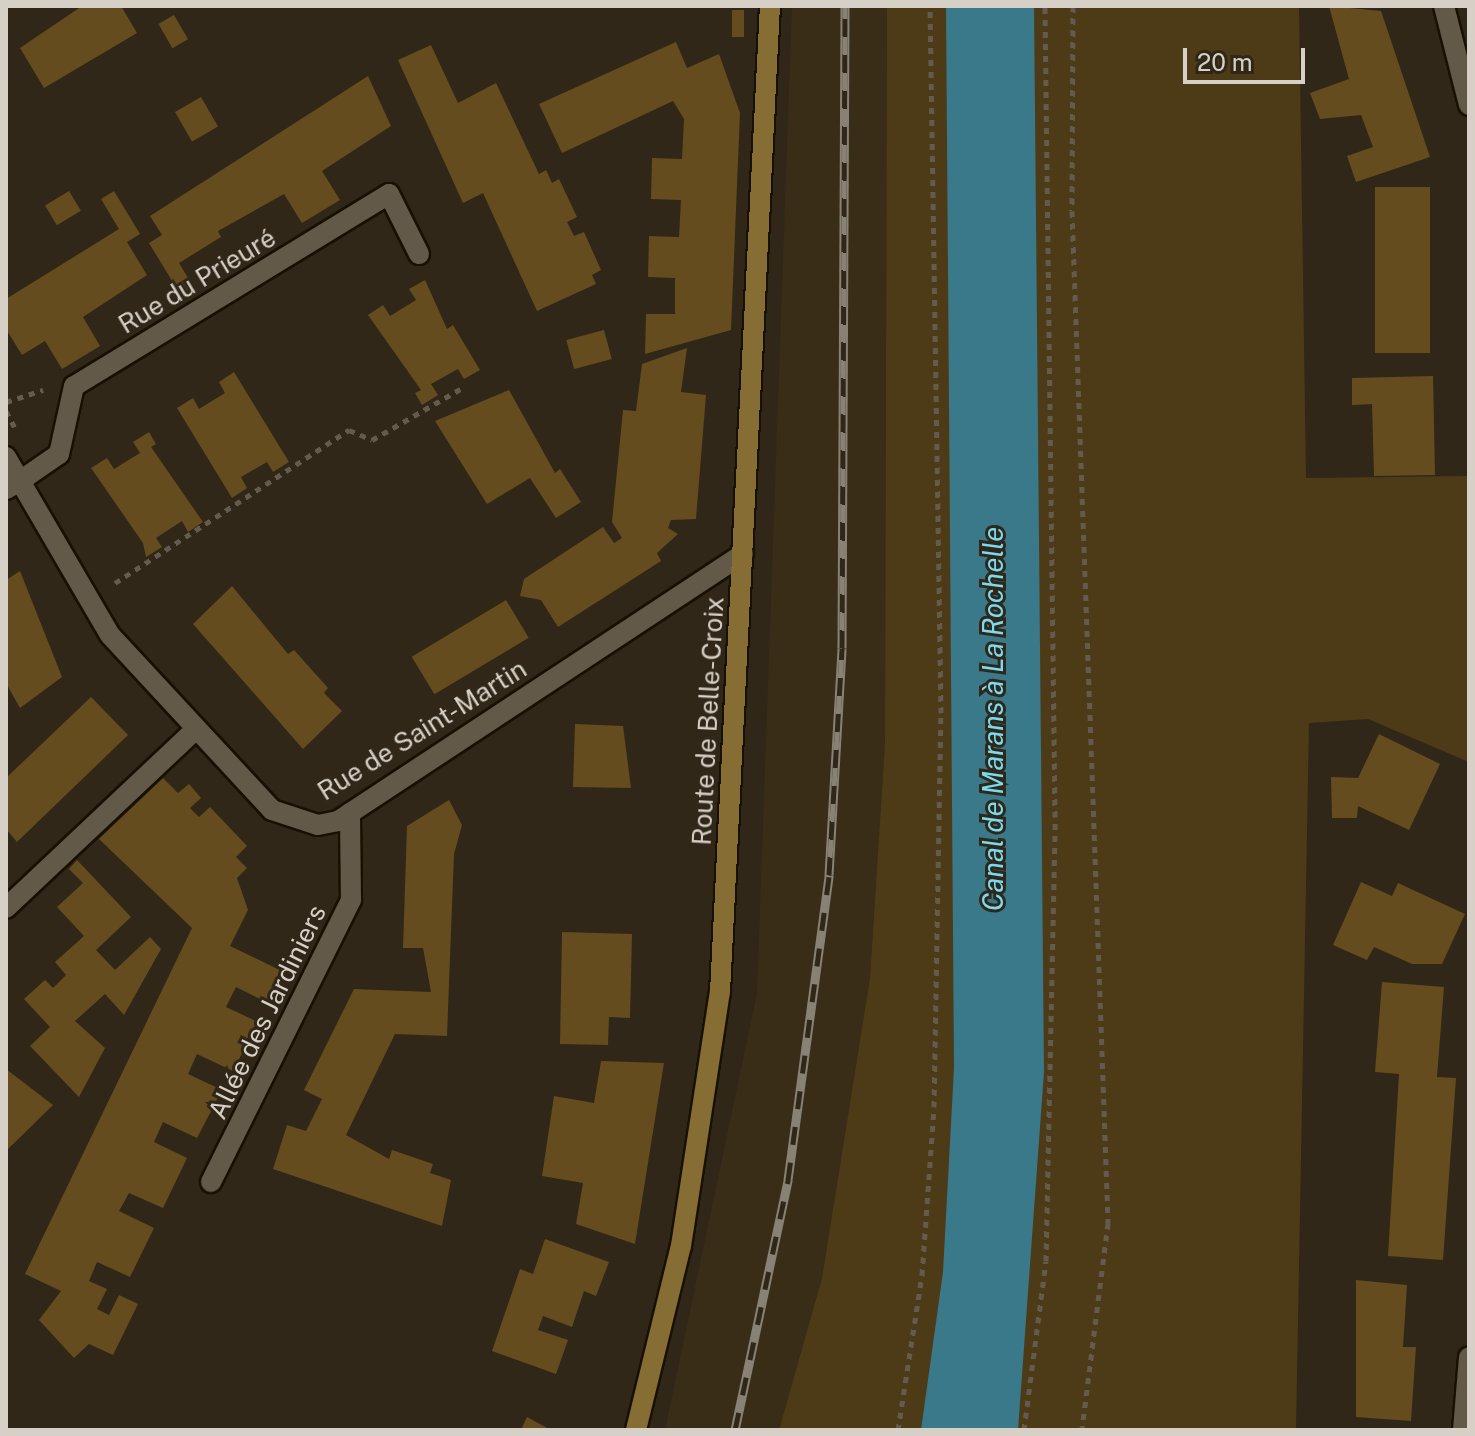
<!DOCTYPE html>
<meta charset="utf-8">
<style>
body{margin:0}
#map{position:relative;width:1475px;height:1436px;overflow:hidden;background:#302718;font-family:"Public Sans",sans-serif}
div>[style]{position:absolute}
.built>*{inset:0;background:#392d17}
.green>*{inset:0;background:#4d3b18}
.water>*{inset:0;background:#39798a}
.building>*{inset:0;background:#644c1e;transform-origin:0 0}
.path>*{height:5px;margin-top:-2.5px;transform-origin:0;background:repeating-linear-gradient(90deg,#635b4e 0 6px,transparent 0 12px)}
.roads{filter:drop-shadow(2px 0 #181003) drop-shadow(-2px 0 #181003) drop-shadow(0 2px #181003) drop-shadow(0 -2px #181003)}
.lane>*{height:20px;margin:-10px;padding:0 10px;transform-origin:10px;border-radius:10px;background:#625948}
.street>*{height:20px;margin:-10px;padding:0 10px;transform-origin:10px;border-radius:10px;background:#625948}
.secondary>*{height:20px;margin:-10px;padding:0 10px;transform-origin:10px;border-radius:10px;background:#856d33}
.rail>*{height:9px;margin-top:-4.5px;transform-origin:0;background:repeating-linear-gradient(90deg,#302718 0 18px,#888175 0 36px);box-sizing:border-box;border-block:2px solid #888175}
span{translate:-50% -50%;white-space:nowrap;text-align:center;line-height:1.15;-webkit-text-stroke:6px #302718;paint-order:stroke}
.street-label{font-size:26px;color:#d6d0c7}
.water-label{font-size:28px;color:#77dbf4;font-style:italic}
.frame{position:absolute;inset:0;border:8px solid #d6d0c7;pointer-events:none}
.scale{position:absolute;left:1183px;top:48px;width:122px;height:36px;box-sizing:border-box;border:4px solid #d6d0c7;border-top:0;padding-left:10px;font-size:24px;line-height:28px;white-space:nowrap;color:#d6d0c7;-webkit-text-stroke:6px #302718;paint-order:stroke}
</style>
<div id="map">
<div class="built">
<i style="clip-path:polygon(792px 6px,887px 6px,885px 743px,870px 978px,822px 1278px,779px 1430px,665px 1430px,757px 993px)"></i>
</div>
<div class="green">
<i style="clip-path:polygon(887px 6px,1299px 6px,1306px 478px,1469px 476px,1469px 762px,1368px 719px,1309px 723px,1296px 1430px,779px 1430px,822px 1278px,870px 978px,885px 743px)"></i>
</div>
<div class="water">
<i style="clip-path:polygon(946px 6px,1034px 6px,1044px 1072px,1018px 1430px,921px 1430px,943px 1272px,954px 1068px)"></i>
</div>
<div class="building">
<i style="clip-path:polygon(82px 6px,121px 6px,137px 33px,44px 88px,20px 48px)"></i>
<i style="clip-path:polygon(1329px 6px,1381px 11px,1430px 157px,1356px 182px,1347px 156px,1373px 147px,1361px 115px,1320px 119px,1310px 93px,1349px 79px)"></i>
<i style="left:732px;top:10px;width:12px;height:27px"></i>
<i style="left:174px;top:15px;width:28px;height:18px;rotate:60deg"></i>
<i style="clip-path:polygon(676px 42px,687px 68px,719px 54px,740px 113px,731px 330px,645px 354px,646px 314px,675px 314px,675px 278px,648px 277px,649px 236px,679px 237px,681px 200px,651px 199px,652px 158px,682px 159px,684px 119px,673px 101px,562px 153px,539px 104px)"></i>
<i style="clip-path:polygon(431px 45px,458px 103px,496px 83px,539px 174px,546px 170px,552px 183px,559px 179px,577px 217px,567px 222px,574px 236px,584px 232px,601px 270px,592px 275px,596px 284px,537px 311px,483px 193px,463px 203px,398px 60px)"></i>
<i style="clip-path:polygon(368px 76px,391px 126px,322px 171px,340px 200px,302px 223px,284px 194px,218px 231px,221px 237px,179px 263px,196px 291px,183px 299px,149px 243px,162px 235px,150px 216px)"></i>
<i style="left:201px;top:97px;width:34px;height:30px;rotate:60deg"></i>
<i style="left:1375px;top:187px;width:55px;height:166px"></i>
<i style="left:69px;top:191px;width:23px;height:28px;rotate:59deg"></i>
<i style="clip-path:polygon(114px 191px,140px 234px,127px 242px,147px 275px,83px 317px,100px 346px,62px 369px,45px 341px,22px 355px,6px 329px,6px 299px,119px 229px,101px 199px)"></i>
<i style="clip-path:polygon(425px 280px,447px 329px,453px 325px,480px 370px,464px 379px,458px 369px,431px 384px,438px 395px,422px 405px,415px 393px,421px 390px,368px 315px,383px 305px,390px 316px,416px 300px,409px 289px)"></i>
<i style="left:604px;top:330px;width:30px;height:39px;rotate:75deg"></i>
<i style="clip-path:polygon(687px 348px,681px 392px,706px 395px,696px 519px,671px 520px,668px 528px,678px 534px,657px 553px,661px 561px,558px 627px,541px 600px,520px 596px,524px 579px,603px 527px,614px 543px,622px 538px,612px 522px,623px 410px,636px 411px,642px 364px)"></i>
<i style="clip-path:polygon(234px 372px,289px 462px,273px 472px,267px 462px,241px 477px,247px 488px,232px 498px,177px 408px,193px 398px,199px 409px,225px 393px,219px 382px)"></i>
<i style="clip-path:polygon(1433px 376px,1435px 475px,1374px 476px,1372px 404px,1352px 405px,1352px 378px)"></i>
<i style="clip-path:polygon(509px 390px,555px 473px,560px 469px,581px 502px,556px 518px,530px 478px,487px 504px,435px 421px)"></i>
<i style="clip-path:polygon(149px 432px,156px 444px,151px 447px,203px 522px,188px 532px,182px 521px,156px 538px,162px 547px,146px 557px,143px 543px,91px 468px,107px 458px,114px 469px,140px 453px,133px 442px)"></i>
<i style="clip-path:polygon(20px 571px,62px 677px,20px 708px,6px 683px,6px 580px)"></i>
<i style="clip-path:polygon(232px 586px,288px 654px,294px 650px,328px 688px,324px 693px,342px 711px,303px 749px,193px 624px)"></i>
<i style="left:506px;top:600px;width:44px;height:110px;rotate:59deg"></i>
<i style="clip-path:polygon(91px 697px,128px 735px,17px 842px,6px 829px,6px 778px)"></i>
<i style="clip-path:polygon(575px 724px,623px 726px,631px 788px,573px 787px)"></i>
<i style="clip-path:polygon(1379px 734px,1440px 764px,1409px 830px,1358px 806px,1357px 818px,1332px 818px,1331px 777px,1358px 778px)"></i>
<i style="clip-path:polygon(163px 778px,178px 793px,189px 784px,201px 798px,190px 808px,199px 817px,210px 807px,247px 846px,236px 857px,247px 868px,237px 878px,248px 910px,230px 946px,284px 972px,268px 1003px,236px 987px,226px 1007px,258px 1022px,233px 1071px,197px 1054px,188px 1074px,222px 1090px,197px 1138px,163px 1122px,154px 1142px,187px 1158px,163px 1208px,129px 1193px,119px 1211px,154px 1228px,130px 1277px,97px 1262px,89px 1281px,107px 1289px,97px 1309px,109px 1315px,119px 1295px,138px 1304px,113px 1355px,89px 1344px,74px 1358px,39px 1320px,61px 1291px,25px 1274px,192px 928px,99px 839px)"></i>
<i style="clip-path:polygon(449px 800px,462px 825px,454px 854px,447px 1036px,395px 1034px,346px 1135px,389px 1159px,392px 1150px,433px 1164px,430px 1173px,451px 1180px,442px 1226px,273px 1169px,287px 1125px,306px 1131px,322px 1099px,304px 1090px,354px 989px,431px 992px,423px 948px,403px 948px,407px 826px)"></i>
<i style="clip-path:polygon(77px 860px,131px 917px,96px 950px,115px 970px,150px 937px,161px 949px,124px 1015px,105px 994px,75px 1021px,105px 1048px,79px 1097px,30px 1046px,50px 1027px,24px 999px,45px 980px,53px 988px,66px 975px,55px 962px,84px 936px,57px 907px,83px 883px,69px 869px)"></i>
<i style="clip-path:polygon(1361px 882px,1392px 896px,1398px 883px,1465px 914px,1442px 964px,1412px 964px,1374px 947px,1367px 960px,1333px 945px)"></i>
<i style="clip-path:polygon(562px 932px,632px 934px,630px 1018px,609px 1017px,608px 1045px,560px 1044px)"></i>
<i style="clip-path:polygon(1382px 982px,1444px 987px,1437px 1077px,1456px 1078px,1443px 1260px,1388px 1256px,1399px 1074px,1375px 1072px)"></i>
<i style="clip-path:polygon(601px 1061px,664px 1063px,635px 1244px,576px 1224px,583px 1183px,542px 1176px,554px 1096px,594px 1103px)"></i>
<i style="clip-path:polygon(6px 1069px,53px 1105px,6px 1151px)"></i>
<i style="clip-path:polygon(545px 1239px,609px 1262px,596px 1296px,584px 1291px,572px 1327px,543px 1316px,538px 1330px,568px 1340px,556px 1374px,492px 1351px,520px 1269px,533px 1274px)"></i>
<i style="clip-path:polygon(1356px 1280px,1407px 1285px,1403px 1347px,1416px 1347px,1411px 1421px,1356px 1417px)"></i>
<i style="clip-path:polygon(527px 1417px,551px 1430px,521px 1430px)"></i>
</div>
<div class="path">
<i style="left:1073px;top:6px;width:205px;rotate:90.3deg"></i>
<i style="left:1072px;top:211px;width:1013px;rotate:87.96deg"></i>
<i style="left:1108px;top:1223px;width:209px;rotate:97.2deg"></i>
<i style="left:6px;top:402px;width:39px;rotate:-18deg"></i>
<i style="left:6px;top:411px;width:19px;rotate:62deg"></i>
<i style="left:115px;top:583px;width:280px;rotate:-33.2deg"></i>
<i style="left:349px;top:430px;width:25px;rotate:23deg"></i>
<i style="left:372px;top:440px;width:104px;rotate:-30deg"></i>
<i style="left:898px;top:1430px;width:157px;rotate:-81.2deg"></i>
<i style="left:922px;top:1275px;width:168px;rotate:-85.9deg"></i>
<i style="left:934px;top:1107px;width:394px;rotate:-89deg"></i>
<i style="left:941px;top:713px;width:707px;rotate:-90.89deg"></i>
<i style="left:1024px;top:1430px;width:170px;rotate:-82.6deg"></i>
<i style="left:1046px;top:1261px;width:444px;rotate:-88.8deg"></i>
<i style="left:1055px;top:817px;width:811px;rotate:-90.71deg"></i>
</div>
<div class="roads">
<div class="lane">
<i style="left:211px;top:1182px;width:315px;rotate:-63.6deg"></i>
<i style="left:351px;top:900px;width:87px;rotate:-90.7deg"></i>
</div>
<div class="street">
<i style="left:1444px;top:6px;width:102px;rotate:75.8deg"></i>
<i style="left:419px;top:254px;width:67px;rotate:-116.6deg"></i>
<i style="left:389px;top:194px;width:369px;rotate:148.6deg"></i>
<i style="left:74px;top:386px;width:70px;rotate:102.4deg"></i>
<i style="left:59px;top:454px;width:47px;rotate:145.3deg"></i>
<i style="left:20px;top:481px;width:178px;rotate:59.7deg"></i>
<i style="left:110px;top:635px;width:238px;rotate:47.2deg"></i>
<i style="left:272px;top:810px;width:48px;rotate:18.1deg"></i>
<i style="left:318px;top:825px;width:20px;rotate:-11deg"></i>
<i style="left:338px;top:821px;width:485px;rotate:-33.4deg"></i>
<i style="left:6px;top:457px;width:28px;rotate:60deg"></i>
<i style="left:20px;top:481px;width:16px;rotate:150deg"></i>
<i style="left:6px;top:908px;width:260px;rotate:-43.3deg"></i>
<i style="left:1463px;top:1430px;width:73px;rotate:-85.3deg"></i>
</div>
<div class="secondary">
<i style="left:636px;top:1430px;width:189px;rotate:-76.3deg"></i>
<i style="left:681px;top:1246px;width:257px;rotate:-81.3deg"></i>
<i style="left:720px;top:992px;width:987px;rotate:-87.1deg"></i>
</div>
</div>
<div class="rail">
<i style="left:735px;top:1430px;width:256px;rotate:-78deg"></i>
<i style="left:788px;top:1180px;width:308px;rotate:-82.3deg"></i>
<i style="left:829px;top:875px;width:227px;rotate:-86.7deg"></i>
<i style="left:842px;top:648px;width:642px;rotate:-89.73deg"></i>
</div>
<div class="street-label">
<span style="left:197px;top:281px;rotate:-31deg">Rue du Prieuré</span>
<span style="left:708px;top:721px;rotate:-87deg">Route de Belle-Croix</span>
<span style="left:422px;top:730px;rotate:-32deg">Rue de Saint-Martin</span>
<span style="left:267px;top:1012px;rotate:-64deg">Allée des Jardiniers</span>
</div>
<div class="water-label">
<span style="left:993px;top:719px;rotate:-90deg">Canal de Marans à La Rochelle</span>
</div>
<div class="frame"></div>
<div class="scale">20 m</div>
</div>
